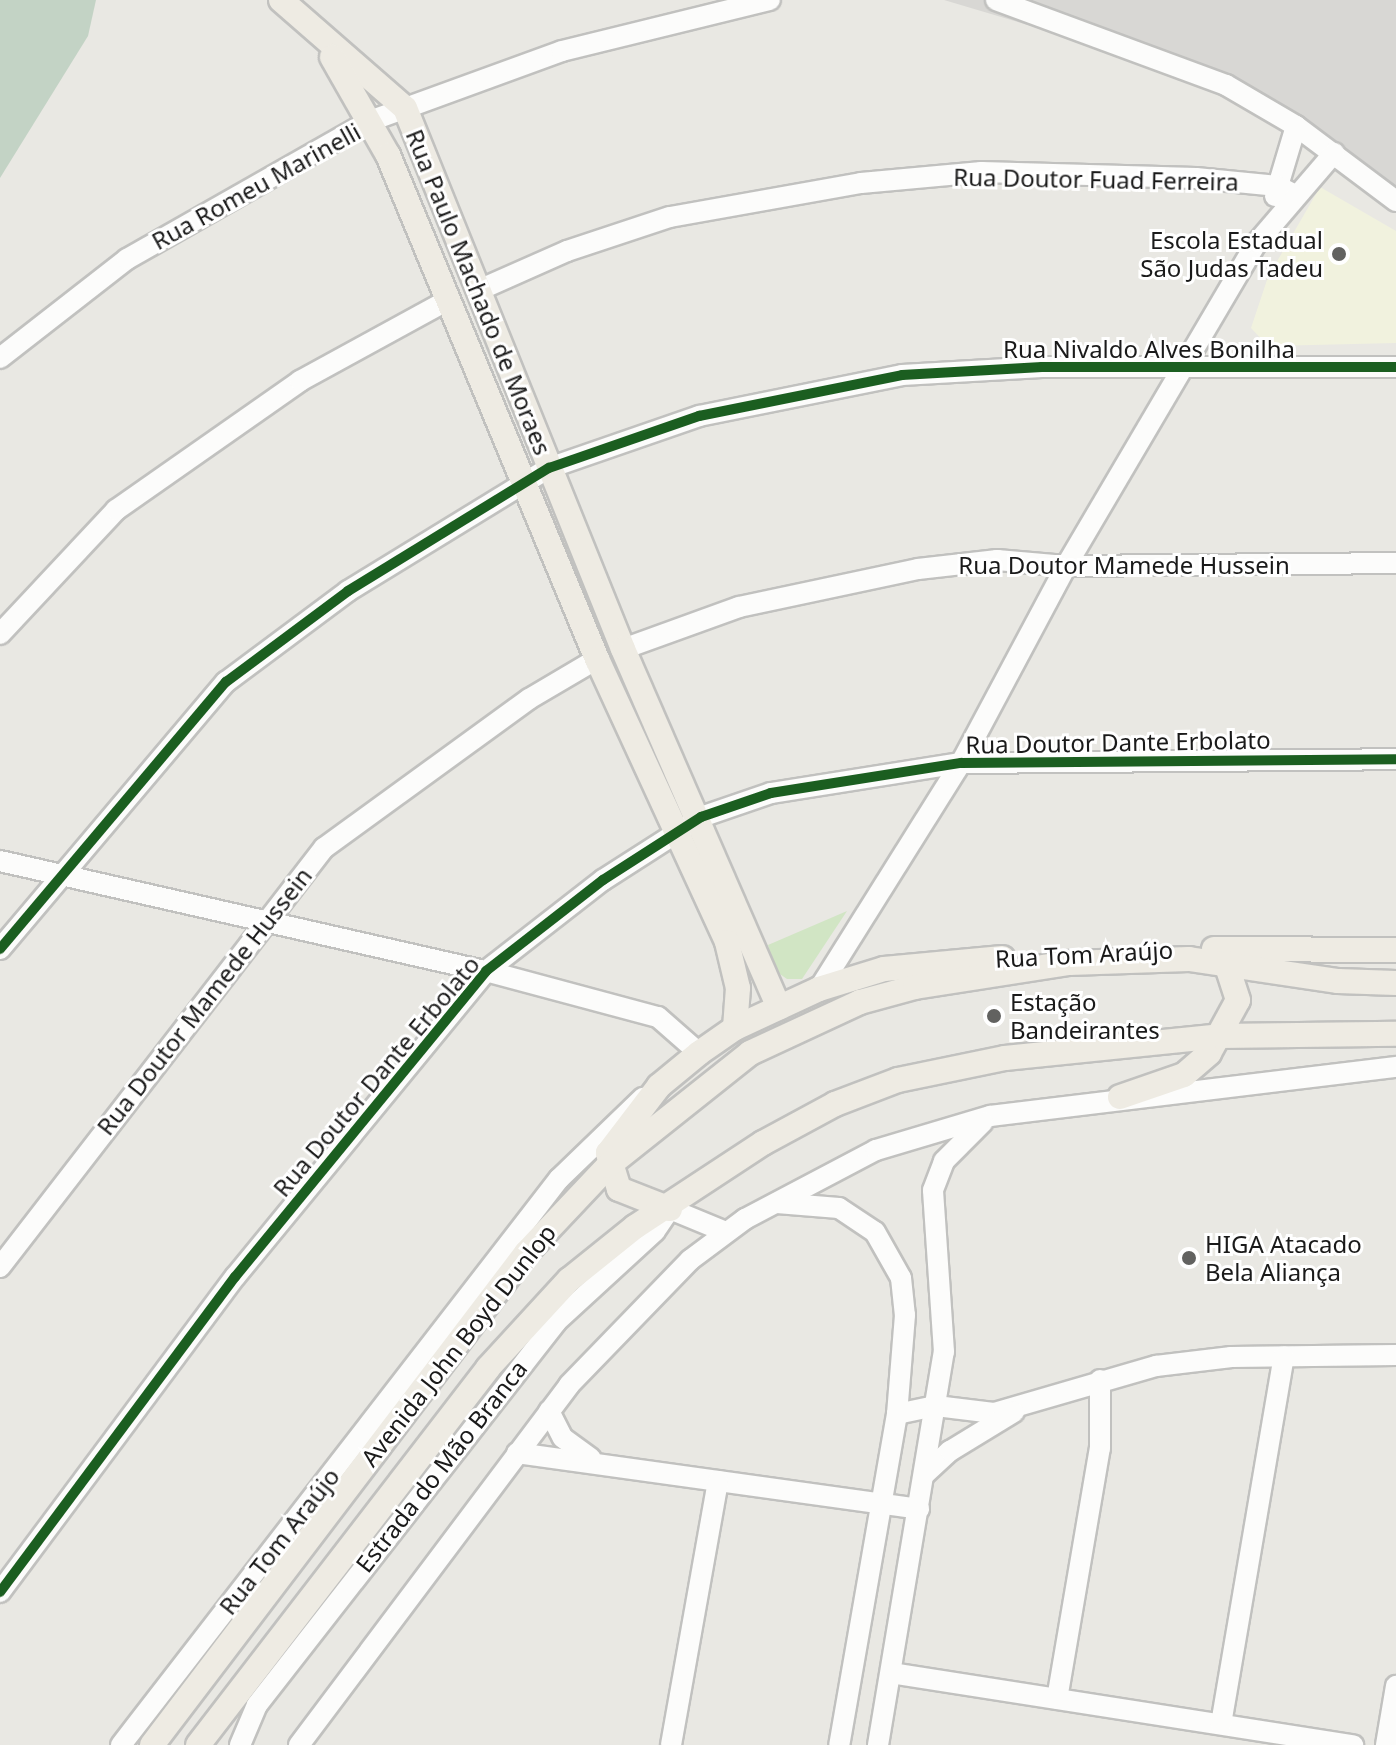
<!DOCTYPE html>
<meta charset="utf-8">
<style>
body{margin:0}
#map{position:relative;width:1396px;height:1745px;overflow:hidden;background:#e9e8e3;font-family:"Noto Sans",sans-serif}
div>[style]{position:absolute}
.residential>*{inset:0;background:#d8d7d4}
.education>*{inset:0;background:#f1f2de}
.grass>*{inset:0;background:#d1e5c4}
.cemetery>*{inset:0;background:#c3d3c5}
.roads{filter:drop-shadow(2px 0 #c1c1bf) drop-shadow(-2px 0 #c1c1bf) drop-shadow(0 2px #c1c1bf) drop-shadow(0 -2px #c1c1bf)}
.minor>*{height:20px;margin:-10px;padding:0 10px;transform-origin:10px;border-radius:10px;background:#fcfcfb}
.major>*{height:24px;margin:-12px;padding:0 12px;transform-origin:12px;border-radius:12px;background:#eeebe3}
.cycleway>*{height:10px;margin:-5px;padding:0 5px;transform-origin:5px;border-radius:5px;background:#1b5e20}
.dots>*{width:22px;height:22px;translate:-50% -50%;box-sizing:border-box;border:4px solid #fff;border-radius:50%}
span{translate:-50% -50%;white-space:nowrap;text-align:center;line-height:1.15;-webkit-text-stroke:6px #fff;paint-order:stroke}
.street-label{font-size:24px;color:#1a1a1a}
.poi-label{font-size:24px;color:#1a1a1a}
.right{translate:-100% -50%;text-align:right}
.left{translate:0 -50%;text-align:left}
</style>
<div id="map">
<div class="residential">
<i style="clip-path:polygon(944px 0,1396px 0,1396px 206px,1271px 114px,1162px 65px)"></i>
</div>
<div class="education">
<i style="clip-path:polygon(1320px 187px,1396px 231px,1396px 343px,1268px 346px,1251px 328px,1268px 277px)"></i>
</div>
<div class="grass">
<i style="clip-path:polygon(847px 911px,802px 979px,787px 979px,774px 970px,768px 945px)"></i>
</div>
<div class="cemetery">
<i style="clip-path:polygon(0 0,96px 0,88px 36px,0 178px)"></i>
</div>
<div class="roads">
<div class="minor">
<i style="left:996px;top:0;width:245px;rotate:20.3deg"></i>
<i style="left:1226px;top:85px;width:81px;rotate:30.4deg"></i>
<i style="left:1296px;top:126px;width:125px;rotate:36.9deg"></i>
<i style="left:1275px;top:196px;width:73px;rotate:-73.3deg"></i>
<i style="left:479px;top:290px;width:96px;rotate:-23.9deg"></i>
<i style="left:567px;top:251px;width:108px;rotate:-18.3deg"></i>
<i style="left:670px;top:217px;width:194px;rotate:-10.1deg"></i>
<i style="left:861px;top:183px;width:121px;rotate:-5.2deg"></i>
<i style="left:981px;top:172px;width:215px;rotate:1.6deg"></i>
<i style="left:1196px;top:178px;width:82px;rotate:5.6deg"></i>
<i style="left:1278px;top:186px;width:19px;rotate:28deg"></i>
<i style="left:0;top:358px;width:161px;rotate:-37.9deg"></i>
<i style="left:127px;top:259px;width:279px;rotate:-29.6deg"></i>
<i style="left:370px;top:121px;width:204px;rotate:-20deg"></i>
<i style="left:562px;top:51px;width:214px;rotate:-13.8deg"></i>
<i style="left:0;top:634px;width:170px;rotate:-46.9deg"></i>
<i style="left:116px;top:510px;width:225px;rotate:-35deg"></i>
<i style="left:300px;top:381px;width:166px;rotate:-28.7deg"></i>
<i style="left:623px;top:649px;width:123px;rotate:-19.9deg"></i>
<i style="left:739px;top:607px;width:183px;rotate:-12deg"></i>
<i style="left:918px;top:569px;width:80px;rotate:-6.5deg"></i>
<i style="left:997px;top:560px;width:69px;rotate:5deg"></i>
<i style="left:1066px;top:566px;width:330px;rotate:-0.5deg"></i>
<i style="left:0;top:861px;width:498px;rotate:12.8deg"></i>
<i style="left:486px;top:971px;width:178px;rotate:15deg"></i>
<i style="left:658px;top:1017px;width:55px;rotate:41.3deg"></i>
<i style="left:0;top:949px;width:350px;rotate:-49.8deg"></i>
<i style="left:226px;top:682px;width:152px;rotate:-36.7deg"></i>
<i style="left:348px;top:591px;width:236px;rotate:-31.5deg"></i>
<i style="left:549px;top:468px;width:159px;rotate:-19.1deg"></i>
<i style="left:699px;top:416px;width:207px;rotate:-11.4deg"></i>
<i style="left:902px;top:375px;width:140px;rotate:-3.3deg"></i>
<i style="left:1042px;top:367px;width:354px"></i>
<i style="left:819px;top:989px;width:267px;rotate:-57.9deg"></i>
<i style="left:961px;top:763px;width:223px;rotate:-61.9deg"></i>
<i style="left:1066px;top:566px;width:374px;rotate:-59.5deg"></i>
<i style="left:1256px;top:244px;width:120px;rotate:-49.4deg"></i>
<i style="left:777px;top:1203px;width:62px;rotate:4.6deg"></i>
<i style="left:839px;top:1208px;width:43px;rotate:33.7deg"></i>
<i style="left:875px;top:1232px;width:53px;rotate:60.5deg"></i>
<i style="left:901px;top:1278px;width:37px;rotate:84deg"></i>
<i style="left:905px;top:1315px;width:99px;rotate:94.6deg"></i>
<i style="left:897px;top:1414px;width:336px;rotate:99.9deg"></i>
<i style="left:0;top:1267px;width:530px;rotate:-52.29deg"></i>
<i style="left:324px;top:848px;width:253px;rotate:-36deg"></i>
<i style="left:529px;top:699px;width:79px;rotate:-30.5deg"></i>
<i style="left:549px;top:1411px;width:30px;rotate:63deg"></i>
<i style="left:563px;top:1438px;width:34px;rotate:36deg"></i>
<i style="left:897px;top:1414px;width:40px;rotate:-12deg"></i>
<i style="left:936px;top:1406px;width:58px;rotate:6.9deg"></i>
<i style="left:994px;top:1413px;width:169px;rotate:-16.2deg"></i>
<i style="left:1156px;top:1366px;width:76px;rotate:-6.8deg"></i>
<i style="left:1231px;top:1357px;width:165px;rotate:-0.7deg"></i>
<i style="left:517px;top:1453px;width:406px;rotate:7.9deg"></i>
<i style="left:925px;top:1474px;width:34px;rotate:-43deg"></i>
<i style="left:950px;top:1451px;width:75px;rotate:-31.4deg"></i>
<i style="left:0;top:1592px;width:393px;rotate:-53.3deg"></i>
<i style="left:235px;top:1277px;width:396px;rotate:-50.6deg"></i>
<i style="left:486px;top:971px;width:148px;rotate:-37.9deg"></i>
<i style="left:603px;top:880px;width:117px;rotate:-32.7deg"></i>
<i style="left:701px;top:817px;width:74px;rotate:-18.9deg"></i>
<i style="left:771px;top:793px;width:192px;rotate:-9deg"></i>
<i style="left:961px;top:763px;width:435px;rotate:-0.5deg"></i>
<i style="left:891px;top:1673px;width:468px;rotate:8.9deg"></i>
<i style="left:1057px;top:1699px;width:255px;rotate:-80.3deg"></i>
<i style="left:1100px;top:1448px;width:68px;rotate:-90deg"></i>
<i style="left:1221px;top:1724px;width:373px;rotate:-80.3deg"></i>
<i style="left:121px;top:1745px;width:716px;rotate:-52.27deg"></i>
<i style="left:559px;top:1179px;width:117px;rotate:-44deg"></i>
<i style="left:240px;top:1745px;width:43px;rotate:-67deg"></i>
<i style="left:257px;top:1705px;width:486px;rotate:-52deg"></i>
<i style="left:556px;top:1322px;width:134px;rotate:-42.6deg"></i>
<i style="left:655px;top:1231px;width:27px;rotate:-56deg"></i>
<i style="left:670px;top:1209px;width:61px;rotate:22.3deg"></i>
<i style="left:299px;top:1745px;width:450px;rotate:-53.1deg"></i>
<i style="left:569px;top:1385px;width:174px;rotate:-45.9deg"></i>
<i style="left:690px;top:1260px;width:69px;rotate:-36.7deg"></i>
<i style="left:745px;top:1219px;width:148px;rotate:-27.8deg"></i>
<i style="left:876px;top:1150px;width:119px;rotate:-16.6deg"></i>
<i style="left:990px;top:1116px;width:409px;rotate:-6.9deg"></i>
<i style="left:671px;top:1745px;width:268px;rotate:-79.9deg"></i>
<i style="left:878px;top:1745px;width:399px;rotate:-80.5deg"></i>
<i style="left:944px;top:1352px;width:162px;rotate:-93.9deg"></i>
<i style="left:933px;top:1190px;width:31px;rotate:-69deg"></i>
<i style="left:944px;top:1161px;width:55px;rotate:-45deg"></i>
<i style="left:1386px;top:1745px;width:60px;rotate:-80.4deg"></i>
</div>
<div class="major">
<i style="left:281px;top:0;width:164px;rotate:41.1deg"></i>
<i style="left:405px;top:108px;width:583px;rotate:68.05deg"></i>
<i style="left:623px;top:649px;width:391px;rotate:66.5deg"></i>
<i style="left:332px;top:57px;width:113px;rotate:60.3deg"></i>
<i style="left:388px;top:155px;width:546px;rotate:67.48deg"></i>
<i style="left:597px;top:659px;width:311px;rotate:65.3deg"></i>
<i style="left:727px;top:942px;width:47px;rotate:76.6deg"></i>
<i style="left:738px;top:988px;width:40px;rotate:94.3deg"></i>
<i style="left:1214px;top:949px;width:182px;rotate:0.3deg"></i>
<i style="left:1120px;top:1097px;width:68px;rotate:-19deg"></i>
<i style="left:1184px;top:1075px;width:33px;rotate:-41deg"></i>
<i style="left:1209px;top:1053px;width:60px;rotate:-61.3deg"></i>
<i style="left:1238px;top:1000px;width:40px;rotate:-108deg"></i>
<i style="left:670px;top:1209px;width:55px;rotate:-158.6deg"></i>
<i style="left:619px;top:1189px;width:38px;rotate:-107deg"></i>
<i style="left:608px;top:1153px;width:84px;rotate:-52.7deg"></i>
<i style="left:659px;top:1086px;width:52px;rotate:-39.5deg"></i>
<i style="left:699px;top:1053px;width:44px;rotate:-34.8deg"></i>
<i style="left:735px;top:1028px;width:93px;rotate:-24.9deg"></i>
<i style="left:819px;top:989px;width:68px;rotate:-17.1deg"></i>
<i style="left:884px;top:969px;width:119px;rotate:-5.3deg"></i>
<i style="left:152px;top:1745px;width:618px;rotate:-52.76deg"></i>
<i style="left:526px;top:1253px;width:120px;rotate:-46.7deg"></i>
<i style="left:608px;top:1166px;width:181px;rotate:-38.5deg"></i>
<i style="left:750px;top:1053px;width:121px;rotate:-24.9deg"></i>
<i style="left:860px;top:1002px;width:57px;rotate:-15.3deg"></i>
<i style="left:915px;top:987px;width:156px;rotate:-8.9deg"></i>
<i style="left:1069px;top:963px;width:120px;rotate:-1.9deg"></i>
<i style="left:1189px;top:959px;width:151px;rotate:8.4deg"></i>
<i style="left:1338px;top:981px;width:58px;rotate:2deg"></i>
<i style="left:198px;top:1745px;width:476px;rotate:-52.4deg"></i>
<i style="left:488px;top:1368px;width:120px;rotate:-47.4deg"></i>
<i style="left:569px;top:1280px;width:85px;rotate:-38.8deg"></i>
<i style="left:635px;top:1227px;width:153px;rotate:-33.3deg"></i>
<i style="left:763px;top:1143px;width:82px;rotate:-28.4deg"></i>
<i style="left:835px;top:1104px;width:67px;rotate:-20.9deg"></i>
<i style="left:898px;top:1080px;width:109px;rotate:-11.6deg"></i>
<i style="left:1005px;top:1058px;width:216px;rotate:-5.8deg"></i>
<i style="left:1220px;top:1036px;width:176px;rotate:-0.7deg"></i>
</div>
</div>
<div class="cycleway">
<i style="left:0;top:949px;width:350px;rotate:-49.8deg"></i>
<i style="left:226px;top:682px;width:152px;rotate:-36.7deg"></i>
<i style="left:348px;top:591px;width:236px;rotate:-31.5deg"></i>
<i style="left:549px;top:468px;width:159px;rotate:-19.1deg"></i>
<i style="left:699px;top:416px;width:207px;rotate:-11.4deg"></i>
<i style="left:902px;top:375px;width:140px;rotate:-3.3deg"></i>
<i style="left:1042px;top:367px;width:354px"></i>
<i style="left:0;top:1592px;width:393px;rotate:-53.3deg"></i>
<i style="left:235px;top:1277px;width:396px;rotate:-50.6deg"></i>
<i style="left:486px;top:971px;width:148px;rotate:-37.9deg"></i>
<i style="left:603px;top:880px;width:117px;rotate:-32.7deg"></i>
<i style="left:701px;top:817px;width:74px;rotate:-18.9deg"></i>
<i style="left:771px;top:793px;width:192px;rotate:-9deg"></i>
<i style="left:961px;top:763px;width:435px;rotate:-0.5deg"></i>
</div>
<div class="dots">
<i style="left:1339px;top:254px;background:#626260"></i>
<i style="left:994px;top:1016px;background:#626260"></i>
<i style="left:1189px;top:1258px;background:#626260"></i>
</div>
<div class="street-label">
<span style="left:1096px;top:179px;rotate:1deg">Rua Doutor Fuad Ferreira</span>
<span style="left:256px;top:186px;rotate:-29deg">Rua Romeu Marinelli</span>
<span style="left:479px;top:292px;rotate:68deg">Rua Paulo Machado de Moraes</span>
<span style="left:1149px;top:349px">Rua Nivaldo Alves Bonilha</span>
<span style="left:1124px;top:565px">Rua Doutor Mamede Hussein</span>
<span style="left:1118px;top:742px;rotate:-1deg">Rua Doutor Dante Erbolato</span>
<span style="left:1084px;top:954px;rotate:-3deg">Rua Tom Araújo</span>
<span style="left:204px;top:1001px;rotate:-52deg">Rua Doutor Mamede Hussein</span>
<span style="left:376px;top:1076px;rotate:-50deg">Rua Doutor Dante Erbolato</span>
<span style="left:458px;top:1345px;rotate:-52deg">Avenida John Boyd Dunlop</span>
<span style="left:441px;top:1466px;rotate:-52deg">Estrada do Mão Branca</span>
<span style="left:279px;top:1541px;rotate:-52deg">Rua Tom Araújo</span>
</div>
<div class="poi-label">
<span class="right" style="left:1323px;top:254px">Escola Estadual<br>São Judas Tadeu</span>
<span class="left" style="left:1010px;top:1016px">Estação<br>Bandeirantes</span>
<span class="left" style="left:1205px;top:1258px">HIGA Atacado<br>Bela Aliança</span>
</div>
</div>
